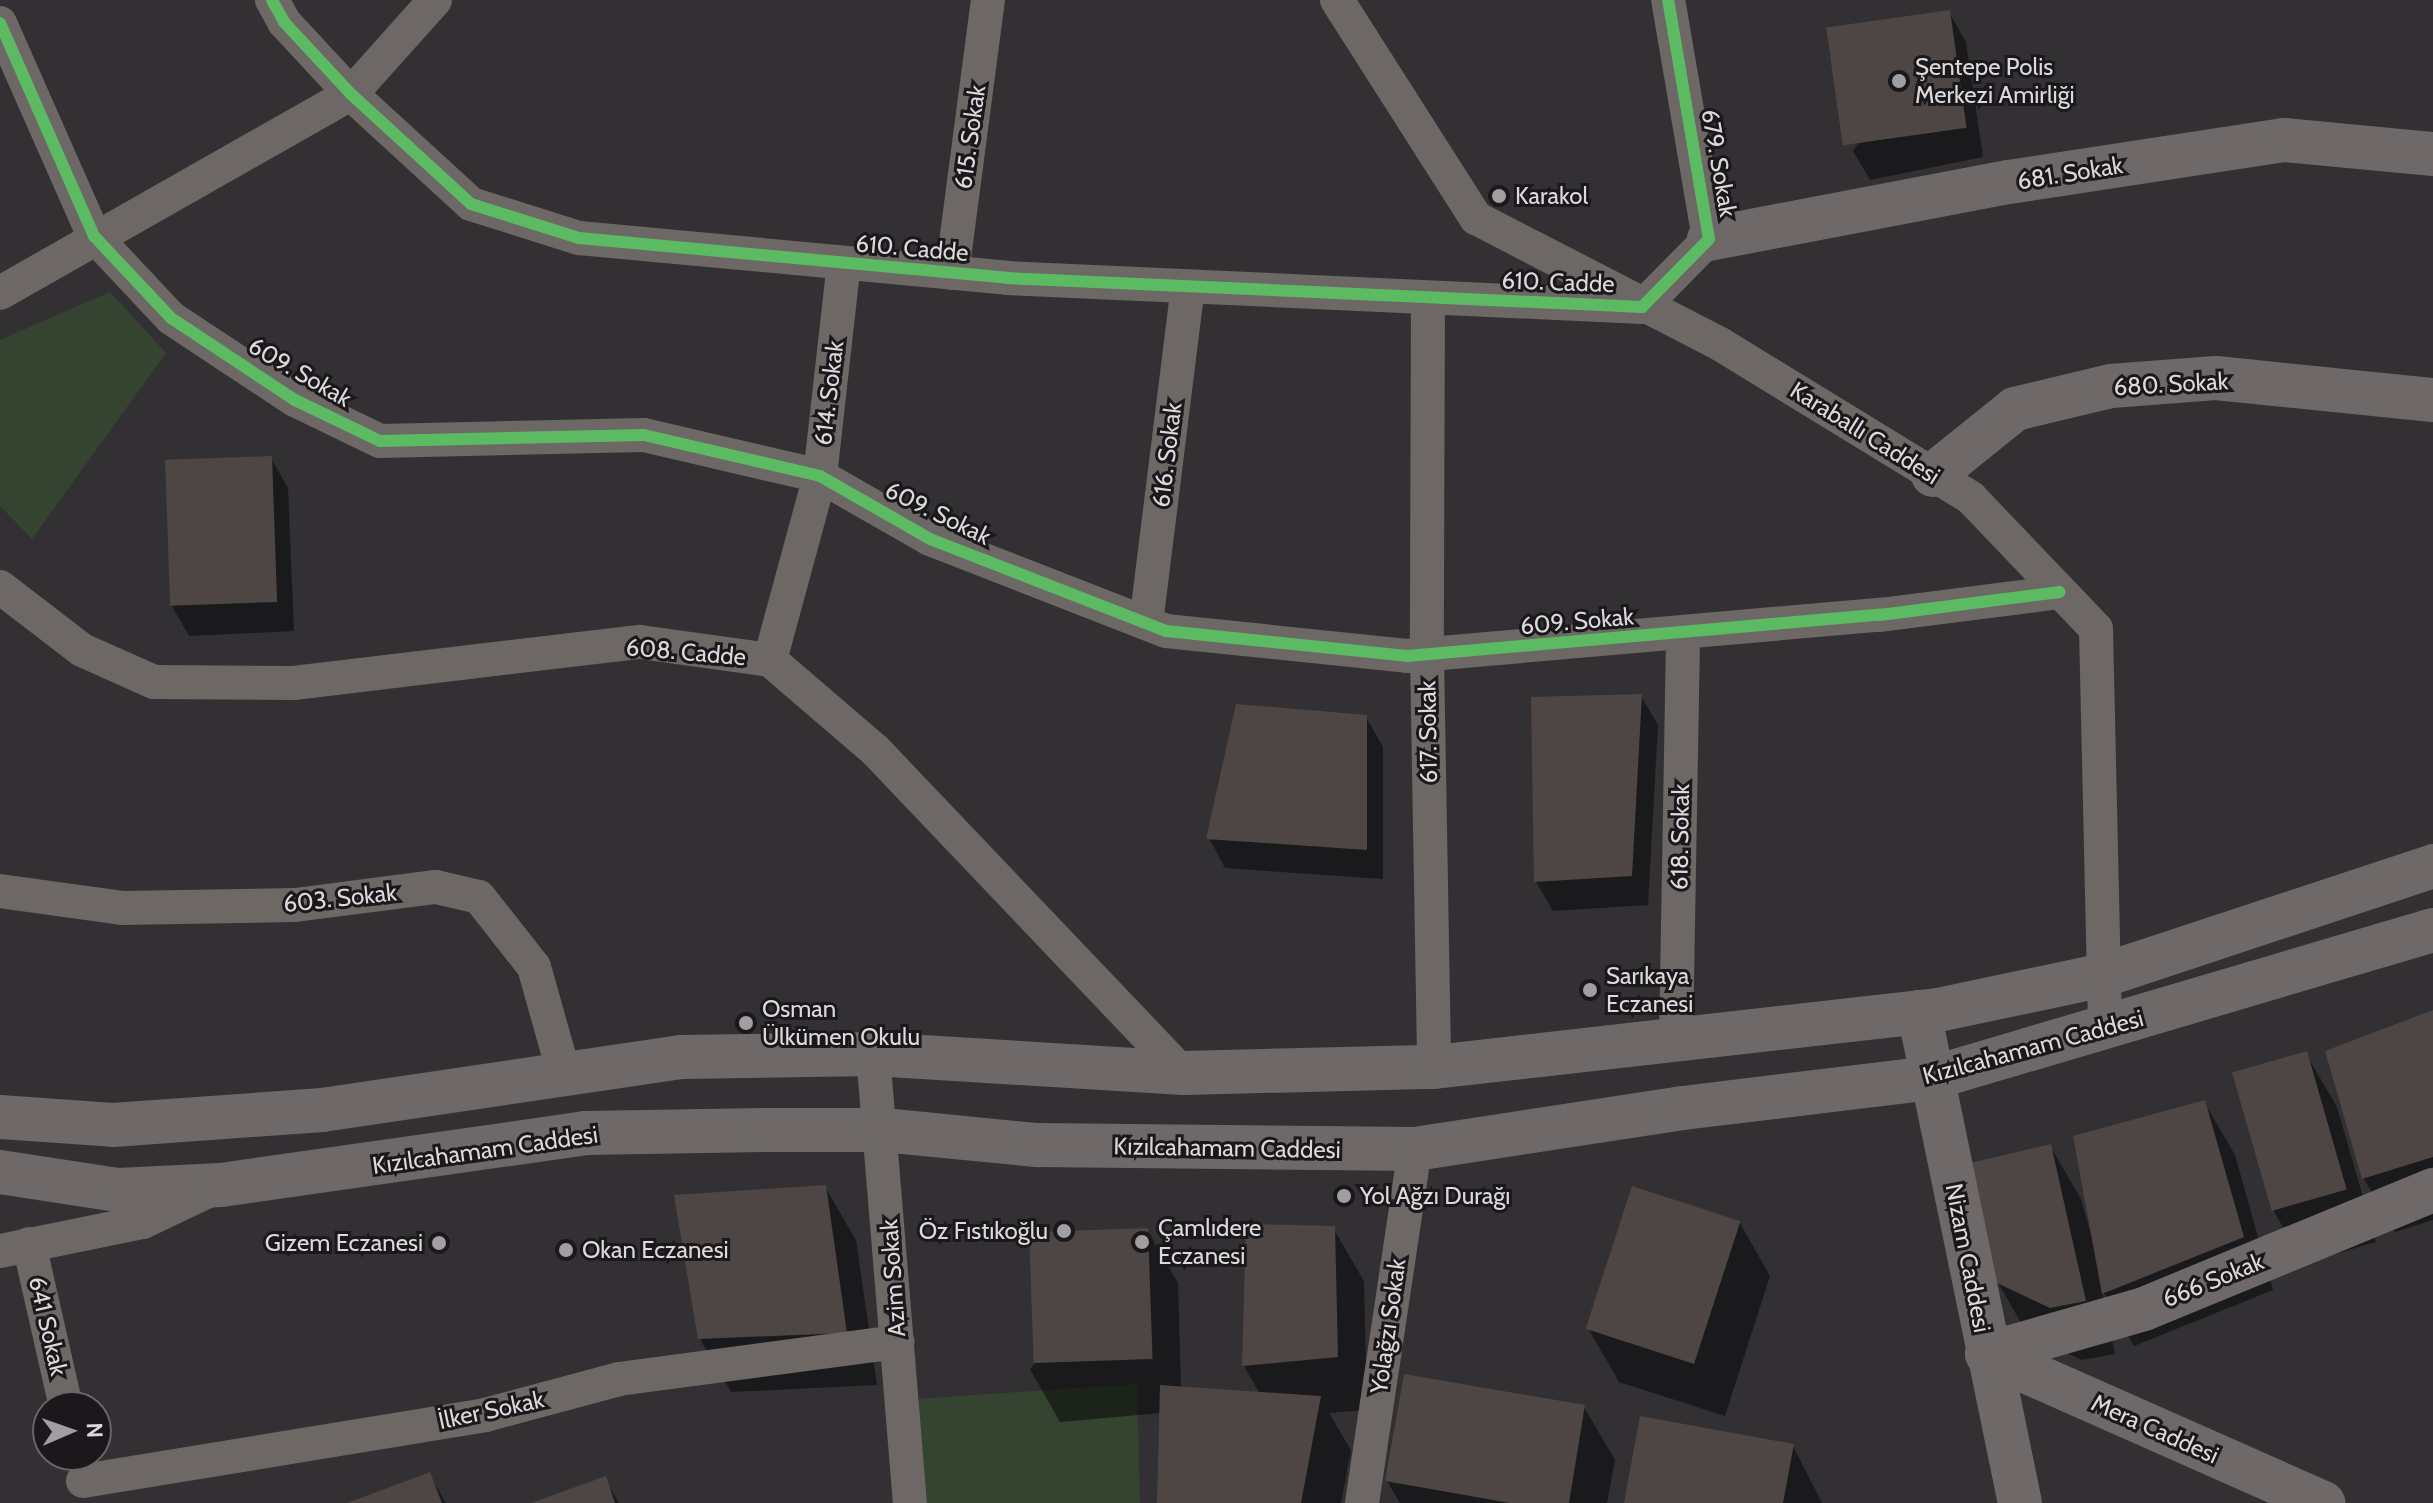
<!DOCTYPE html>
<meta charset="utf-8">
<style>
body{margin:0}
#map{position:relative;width:2433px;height:1503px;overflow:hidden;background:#323033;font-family:Cabin,sans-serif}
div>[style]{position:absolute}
.green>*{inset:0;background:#354431}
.shadow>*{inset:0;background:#0007}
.building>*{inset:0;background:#4e4645;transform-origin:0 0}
.street>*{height:34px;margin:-17px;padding:0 17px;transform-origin:17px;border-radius:17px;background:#6d6765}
.secondary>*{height:44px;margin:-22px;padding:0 22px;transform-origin:22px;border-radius:22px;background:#6e6968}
.cycleway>*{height:12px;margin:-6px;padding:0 6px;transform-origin:6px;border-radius:6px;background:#5cba63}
.dots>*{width:22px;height:22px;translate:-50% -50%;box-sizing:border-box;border:4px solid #1a181a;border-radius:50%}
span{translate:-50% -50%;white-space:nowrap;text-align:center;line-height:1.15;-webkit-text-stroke:6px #1a181a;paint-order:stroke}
.poi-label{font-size:24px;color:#dcd9dc}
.left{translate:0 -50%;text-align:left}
.right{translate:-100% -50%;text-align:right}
.street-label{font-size:24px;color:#dcd9dc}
.north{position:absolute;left:32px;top:1391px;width:80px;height:80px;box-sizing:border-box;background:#1a181a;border:2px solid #686568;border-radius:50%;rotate:88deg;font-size:22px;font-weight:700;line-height:32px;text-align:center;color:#dcd9dc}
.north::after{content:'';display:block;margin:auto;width:28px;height:36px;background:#a09ea1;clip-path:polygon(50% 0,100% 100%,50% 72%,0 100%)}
</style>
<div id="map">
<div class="green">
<i style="clip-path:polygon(110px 292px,166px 353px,32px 539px,0 506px,0 340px)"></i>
<i style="clip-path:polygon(1137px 1384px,1140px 1503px,927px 1503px,917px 1399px)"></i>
</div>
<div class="shadow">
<i style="clip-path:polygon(1949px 12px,1966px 42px,1983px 157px,1870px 180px,1853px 151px)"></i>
<i style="clip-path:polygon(271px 458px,288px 488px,294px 631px,189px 636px,172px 606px)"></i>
<i style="clip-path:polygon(1641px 696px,1658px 725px,1648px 905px,1553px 911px,1536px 882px)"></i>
<i style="clip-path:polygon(1366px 717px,1383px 747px,1383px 879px,1225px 868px,1209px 838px)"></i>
<i style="clip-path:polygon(2433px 1012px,2433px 1220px,2395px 1232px,2364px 1179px,2327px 1052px)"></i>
<i style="clip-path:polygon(2306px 1054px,2337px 1107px,2376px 1242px,2304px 1263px,2273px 1210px)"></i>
<i style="clip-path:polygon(2204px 1102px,2235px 1155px,2273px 1290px,2134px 1346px,2102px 1290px,2115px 1354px,2082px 1360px,2028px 1335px,1997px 1281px,2050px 1146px,2081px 1199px,2097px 1256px)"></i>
<i style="clip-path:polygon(825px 1187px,856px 1240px,877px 1385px,731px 1392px,700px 1339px)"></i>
<i style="clip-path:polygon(1740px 1223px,1770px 1276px,1725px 1416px,1619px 1382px,1588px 1328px)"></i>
<i style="clip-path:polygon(1333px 1228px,1364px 1281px,1367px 1410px,1329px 1413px,1351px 1450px,1341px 1503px,1159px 1503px,1161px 1413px,1060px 1422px,1030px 1369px,1147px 1230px,1178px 1283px,1181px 1388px,1260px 1394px,1244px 1366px)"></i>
<i style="clip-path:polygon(1584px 1407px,1615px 1460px,1607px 1503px,1400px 1503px,1387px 1481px)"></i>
<i style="clip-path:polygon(1793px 1446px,1822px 1503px,1626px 1503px)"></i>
<i style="clip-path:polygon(429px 1474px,446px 1503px,352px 1503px)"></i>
<i style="clip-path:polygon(605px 1479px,619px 1503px,537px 1503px)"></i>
</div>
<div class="building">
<i style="left:1950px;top:10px;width:119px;height:125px;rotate:82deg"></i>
<i style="left:272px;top:456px;width:146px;height:107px;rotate:88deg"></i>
<i style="clip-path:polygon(1642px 694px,1632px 876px,1534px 882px,1531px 697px)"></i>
<i style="clip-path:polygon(1236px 704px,1367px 715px,1367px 850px,1206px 839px)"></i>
<i style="clip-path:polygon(2433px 1010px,2433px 1157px,2362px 1179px,2325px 1051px)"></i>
<i style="left:2307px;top:1051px;width:144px;height:78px;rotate:74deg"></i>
<i style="clip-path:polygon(2205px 1100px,2244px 1237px,2102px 1294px,2073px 1136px)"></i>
<i style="clip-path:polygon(2051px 1144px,2086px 1301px,2050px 1308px,1995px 1282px,1962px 1165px)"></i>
<i style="clip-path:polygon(826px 1185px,847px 1333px,698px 1339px,674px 1195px)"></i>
<i style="left:1632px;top:1186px;width:114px;height:150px;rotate:18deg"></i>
<i style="clip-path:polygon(1246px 1224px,1335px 1226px,1338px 1357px,1242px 1366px)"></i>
<i style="left:1148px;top:1228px;width:131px;height:119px;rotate:88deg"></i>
<i style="clip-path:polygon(1404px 1374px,1585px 1405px,1569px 1503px,1510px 1503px,1385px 1481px)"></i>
<i style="clip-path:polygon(1160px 1385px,1321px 1396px,1301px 1503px,1157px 1503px)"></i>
<i style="clip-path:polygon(1640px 1416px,1794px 1444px,1783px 1503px,1624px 1503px)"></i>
<i style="clip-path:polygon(430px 1472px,442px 1503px,347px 1503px)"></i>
<i style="clip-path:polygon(606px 1476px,615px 1503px,531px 1503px)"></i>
</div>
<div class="street">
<i style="left:272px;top:0;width:25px;rotate:61deg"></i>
<i style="left:284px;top:22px;width:98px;rotate:47.1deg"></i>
<i style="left:351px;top:94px;width:163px;rotate:42.5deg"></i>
<i style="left:471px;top:204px;width:113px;rotate:17.5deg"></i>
<i style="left:579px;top:238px;width:430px;rotate:5.3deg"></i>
<i style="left:1007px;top:278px;width:636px;rotate:2.61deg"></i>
<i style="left:1642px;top:307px;width:95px;rotate:-45.4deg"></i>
<i style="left:1709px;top:239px;width:242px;rotate:-99.7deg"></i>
<i style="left:1337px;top:0;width:259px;rotate:57.5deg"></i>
<i style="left:1476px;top:218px;width:275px;rotate:27.3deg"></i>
<i style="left:1720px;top:344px;width:294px;rotate:31.5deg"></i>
<i style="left:1971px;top:498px;width:181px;rotate:46.3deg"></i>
<i style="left:2096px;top:629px;width:399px;rotate:88.7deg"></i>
<i style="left:0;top:23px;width:233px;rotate:66.2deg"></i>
<i style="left:94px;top:236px;width:112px;rotate:46.8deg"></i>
<i style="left:171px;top:318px;width:149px;rotate:33.5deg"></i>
<i style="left:295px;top:400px;width:94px;rotate:25.8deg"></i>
<i style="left:380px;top:441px;width:264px;rotate:-1.3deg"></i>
<i style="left:644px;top:435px;width:181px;rotate:13.1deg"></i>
<i style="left:820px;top:476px;width:127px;rotate:29.8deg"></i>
<i style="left:930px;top:539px;width:253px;rotate:21.3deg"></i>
<i style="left:1166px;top:631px;width:242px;rotate:5.9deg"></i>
<i style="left:1407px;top:656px;width:475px;rotate:-5deg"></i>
<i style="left:1880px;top:615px;width:181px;rotate:-7.3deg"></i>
<i style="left:952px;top:273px;width:275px;rotate:-82.5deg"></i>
<i style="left:0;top:293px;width:403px;rotate:-29.6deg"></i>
<i style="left:351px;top:94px;width:126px;rotate:-48.2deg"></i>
<i style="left:1428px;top:300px;width:355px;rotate:90.2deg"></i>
<i style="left:1427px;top:655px;width:412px;rotate:89deg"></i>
<i style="left:0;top:587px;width:103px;rotate:37.5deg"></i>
<i style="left:82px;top:650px;width:79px;rotate:24deg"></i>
<i style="left:154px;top:682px;width:140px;rotate:0.4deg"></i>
<i style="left:294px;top:683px;width:348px;rotate:-6.8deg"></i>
<i style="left:640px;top:642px;width:131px;rotate:7.9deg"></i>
<i style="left:770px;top:660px;width:138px;rotate:40.6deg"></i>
<i style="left:875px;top:750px;width:446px;rotate:46.4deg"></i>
<i style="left:1146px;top:623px;width:339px;rotate:-82.9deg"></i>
<i style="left:770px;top:660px;width:191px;rotate:-74.8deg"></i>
<i style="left:820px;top:476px;width:214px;rotate:-83.6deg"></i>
<i style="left:0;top:891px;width:123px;rotate:7.9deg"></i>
<i style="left:122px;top:908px;width:173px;rotate:-1deg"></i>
<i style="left:295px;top:905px;width:142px;rotate:-7.3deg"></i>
<i style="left:436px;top:887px;width:44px;rotate:13.1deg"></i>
<i style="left:479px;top:897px;width:89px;rotate:51.8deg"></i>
<i style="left:534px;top:967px;width:111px;rotate:74.3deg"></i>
<i style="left:1676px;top:1040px;width:406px;rotate:-89deg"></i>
<i style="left:873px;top:1054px;width:451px;rotate:85.3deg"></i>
<i style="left:29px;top:1244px;width:167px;rotate:77.2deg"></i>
<i style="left:0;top:1251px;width:146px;rotate:-11.5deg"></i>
<i style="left:143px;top:1222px;width:74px;rotate:-25.5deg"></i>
<i style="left:83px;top:1481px;width:407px;rotate:-9.3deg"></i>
<i style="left:485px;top:1415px;width:139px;rotate:-15deg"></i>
<i style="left:619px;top:1379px;width:281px;rotate:-7.6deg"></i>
<i style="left:1362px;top:1503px;width:358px;rotate:-81.5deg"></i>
</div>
<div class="secondary">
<i style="left:1709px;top:239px;width:305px;rotate:-10.8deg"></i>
<i style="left:2009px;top:182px;width:278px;rotate:-8.7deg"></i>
<i style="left:2284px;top:140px;width:150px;rotate:5.4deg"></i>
<i style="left:1933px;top:475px;width:105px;rotate:-38.8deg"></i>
<i style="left:2015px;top:409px;width:99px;rotate:-13.5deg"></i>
<i style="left:2111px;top:386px;width:105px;rotate:-4.4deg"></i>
<i style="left:2216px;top:378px;width:218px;rotate:5.8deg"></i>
<i style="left:1919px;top:1012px;width:501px;rotate:78.38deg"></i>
<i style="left:0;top:1117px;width:113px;rotate:4deg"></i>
<i style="left:113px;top:1125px;width:210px;rotate:-4.1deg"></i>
<i style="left:322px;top:1110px;width:363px;rotate:-8.4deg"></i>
<i style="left:681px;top:1057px;width:192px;rotate:-0.9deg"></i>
<i style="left:873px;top:1054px;width:311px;rotate:3.5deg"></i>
<i style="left:1183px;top:1073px;width:251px;rotate:-1.4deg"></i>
<i style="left:1434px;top:1067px;width:507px;rotate:-6.45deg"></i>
<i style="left:1938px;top:1010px;width:170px;rotate:-11.9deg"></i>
<i style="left:2104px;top:975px;width:347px;rotate:-18.3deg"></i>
<i style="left:0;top:1172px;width:119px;rotate:8.7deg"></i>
<i style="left:118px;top:1190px;width:103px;rotate:-2.8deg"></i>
<i style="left:221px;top:1185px;width:368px;rotate:-8.1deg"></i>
<i style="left:585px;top:1133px;width:178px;rotate:-1deg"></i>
<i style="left:763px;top:1130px;width:120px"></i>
<i style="left:883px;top:1130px;width:155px;rotate:5.6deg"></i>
<i style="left:1037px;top:1145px;width:378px;rotate:0.6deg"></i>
<i style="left:1415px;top:1149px;width:271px;rotate:-8.7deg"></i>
<i style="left:1683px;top:1108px;width:251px;rotate:-6.9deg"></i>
<i style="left:1932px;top:1078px;width:522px;rotate:-16.46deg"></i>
<i style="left:1987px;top:1354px;width:163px;rotate:-16deg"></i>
<i style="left:2144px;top:1309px;width:313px;rotate:-22.4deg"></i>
<i style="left:1987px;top:1354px;width:368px;rotate:23.9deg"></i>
</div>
<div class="cycleway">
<i style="left:272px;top:0;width:25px;rotate:61deg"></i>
<i style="left:284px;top:22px;width:98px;rotate:47.1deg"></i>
<i style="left:351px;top:94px;width:163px;rotate:42.5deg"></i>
<i style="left:471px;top:204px;width:113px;rotate:17.5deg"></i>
<i style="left:579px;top:238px;width:430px;rotate:5.3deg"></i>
<i style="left:1007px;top:278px;width:636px;rotate:2.61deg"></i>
<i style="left:1642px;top:307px;width:95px;rotate:-45.4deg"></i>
<i style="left:1709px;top:239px;width:242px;rotate:-99.7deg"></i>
<i style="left:0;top:23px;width:233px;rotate:66.2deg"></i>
<i style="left:94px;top:236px;width:112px;rotate:46.8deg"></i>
<i style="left:171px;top:318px;width:149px;rotate:33.5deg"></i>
<i style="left:295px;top:400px;width:94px;rotate:25.8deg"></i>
<i style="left:380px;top:441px;width:264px;rotate:-1.3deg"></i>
<i style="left:644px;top:435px;width:181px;rotate:13.1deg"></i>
<i style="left:820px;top:476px;width:127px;rotate:29.8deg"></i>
<i style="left:930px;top:539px;width:253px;rotate:21.3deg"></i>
<i style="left:1166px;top:631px;width:242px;rotate:5.9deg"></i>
<i style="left:1407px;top:656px;width:475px;rotate:-5deg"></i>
<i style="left:1880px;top:615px;width:181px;rotate:-7.3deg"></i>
</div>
<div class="dots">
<i style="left:1899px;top:81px;background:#a09ea1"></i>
<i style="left:1499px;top:196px;background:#a09ea1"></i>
<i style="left:1590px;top:990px;background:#a09ea1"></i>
<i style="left:746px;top:1023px;background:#a09ea1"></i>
<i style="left:1344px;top:1196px;background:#a09ea1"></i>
<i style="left:1064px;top:1231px;background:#a09ea1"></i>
<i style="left:1142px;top:1242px;background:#a09ea1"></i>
<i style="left:439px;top:1243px;background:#a09ea1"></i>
<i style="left:566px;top:1250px;background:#a09ea1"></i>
</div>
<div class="poi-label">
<span class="left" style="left:1915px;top:81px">Şentepe Polis<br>Merkezi Amirliği</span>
<span class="left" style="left:1515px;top:196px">Karakol</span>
<span class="left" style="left:1606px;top:990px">Sarıkaya<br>Eczanesi</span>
<span class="left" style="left:762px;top:1023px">Osman<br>Ülkümen Okulu</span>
<span class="left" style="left:1360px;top:1196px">Yol Ağzı Durağı</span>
<span class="left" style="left:1158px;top:1242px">Çamlıdere<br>Eczanesi</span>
<span class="right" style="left:1048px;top:1231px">Öz Fıstıkoğlu</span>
<span class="right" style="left:423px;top:1243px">Gizem Eczanesi</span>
<span class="left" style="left:582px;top:1250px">Okan Eczanesi</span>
</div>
<div class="street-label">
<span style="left:970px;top:137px;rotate:-82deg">615. Sokak</span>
<span style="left:1719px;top:163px;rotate:80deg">679. Sokak</span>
<span style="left:2070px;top:173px;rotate:-9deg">681. Sokak</span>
<span style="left:912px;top:248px;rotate:5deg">610. Cadde</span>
<span style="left:1558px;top:282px;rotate:2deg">610. Cadde</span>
<span style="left:300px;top:372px;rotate:30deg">609. Sokak</span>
<span style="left:2171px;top:384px;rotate:-3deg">680. Sokak</span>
<span style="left:829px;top:393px;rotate:-83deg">614. Sokak</span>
<span style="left:1865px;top:433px;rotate:32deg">Karaballı Caddesi</span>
<span style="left:1167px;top:455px;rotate:-83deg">616. Sokak</span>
<span style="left:938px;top:513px;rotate:26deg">609. Sokak</span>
<span style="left:1577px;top:621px;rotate:-5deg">609. Sokak</span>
<span style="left:686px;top:652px;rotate:5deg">608. Cadde</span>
<span style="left:1428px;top:732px;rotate:-91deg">617. Sokak</span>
<span style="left:1680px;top:837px;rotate:-89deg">618. Sokak</span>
<span style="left:340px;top:898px;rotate:-6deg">603. Sokak</span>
<span style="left:2033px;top:1047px;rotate:-15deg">Kızılcahamam Caddesi</span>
<span style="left:1227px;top:1148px;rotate:1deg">Kızılcahamam Caddesi</span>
<span style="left:485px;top:1150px;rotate:-8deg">Kızılcahamam Caddesi</span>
<span style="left:1968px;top:1258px;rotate:79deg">Nizam Caddesi</span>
<span style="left:893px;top:1278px;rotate:-94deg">Azim Sokak</span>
<span style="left:2213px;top:1280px;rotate:-22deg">666 Sokak</span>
<span style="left:48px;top:1326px;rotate:77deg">641 Sokak</span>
<span style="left:1388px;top:1326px;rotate:-82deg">Yolağzı Sokak</span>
<span style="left:491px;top:1410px;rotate:-12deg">İlker Sokak</span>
<span style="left:2155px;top:1429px;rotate:24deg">Mera Caddesi</span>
</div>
<div class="north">N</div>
</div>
